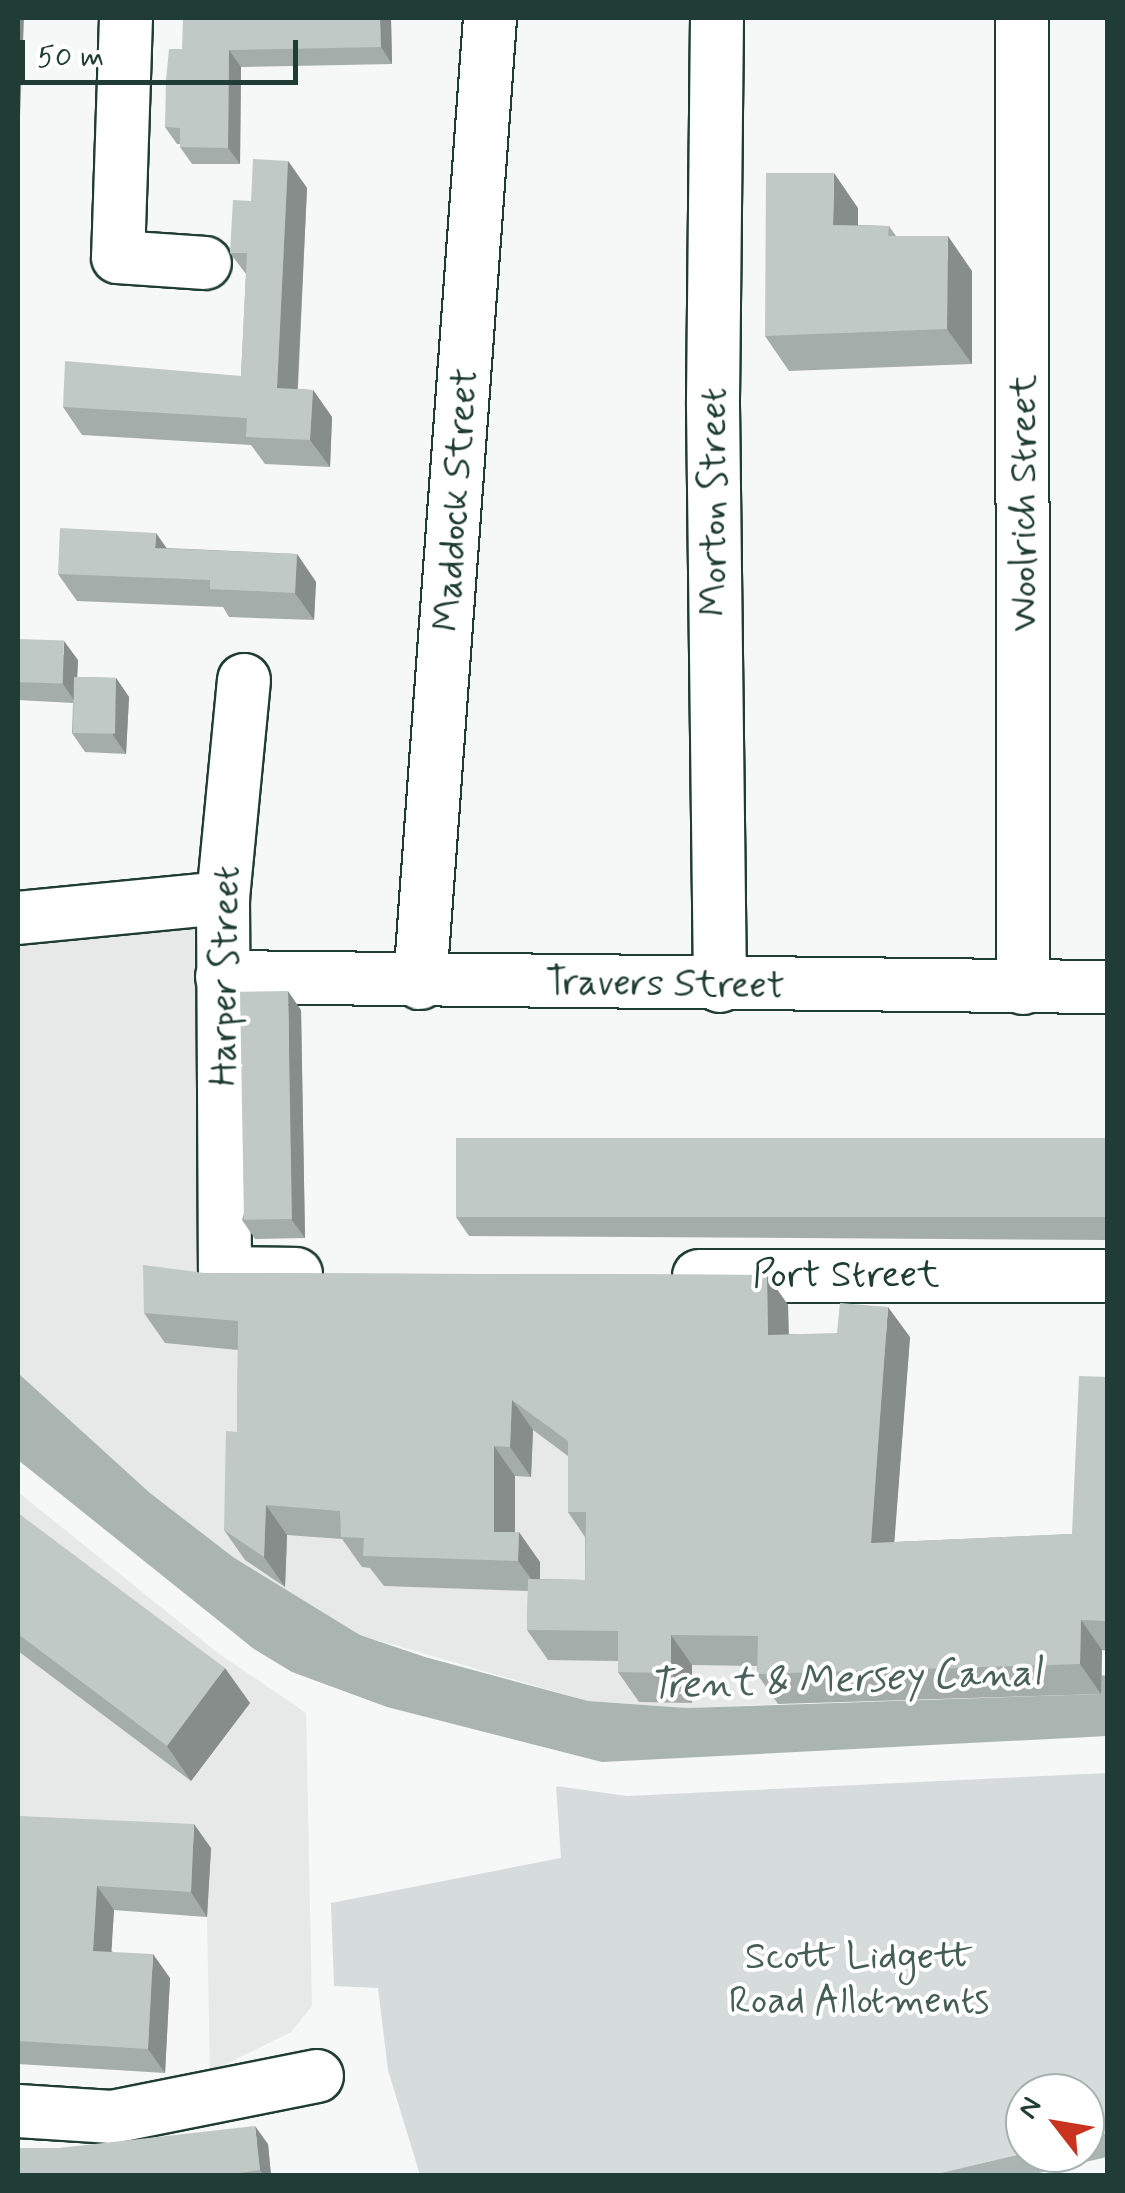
<!DOCTYPE html>
<style>
body{margin:0}
#map{position:relative;width:1125px;height:2193px;overflow:hidden;background:#f6f7f7;font-family:Mynerve,sans-serif}
div>[style]{position:absolute}
.built>*{inset:0;background:#e6e9e8}
.green>*{inset:0;background:#d6dcdb}
.water>*{inset:0;background:#aab5b1}
.roads{filter:drop-shadow(2px 0 #1f3d34) drop-shadow(-2px 0 #1f3d34) drop-shadow(0 2px #1f3d34) drop-shadow(0 -2px #1f3d34)}
.minor>*{height:52px;margin:-26px;padding:0 26px;transform-origin:26px;border-radius:26px;background:#fff}
.wall>*{inset:0;background:#a5adaa}
.shaded-wall>*{inset:0;background:#868d8b}
.building>*{inset:0;background:#c0c9c6;transform-origin:0 0}
span{translate:-50% -50%;white-space:nowrap;text-align:center;line-height:1.15;-webkit-text-stroke:8px #fff;paint-order:stroke}
.street-label{font-size:38px;color:#1f3d34}
.park-label{font-size:38px;color:#445d55}
.water-label{font-size:40px;color:#49615a;font-style:italic}
.frame{position:absolute;inset:0;border:20px solid #1f3d34;pointer-events:none}
.north{position:absolute;left:1005px;top:2073px;width:100px;height:100px;box-sizing:border-box;background:#fff;border:2px solid #a5b1ae;border-radius:50%;rotate:301deg;font-size:28px;font-weight:700;line-height:40px;text-align:center;color:#1f3d34}
.north::after{content:'';display:block;margin:auto;width:35px;height:45px;background:#c8321e;clip-path:polygon(50% 0,100% 100%,50% 72%,0 100%)}
.scale{position:absolute;left:20px;top:40px;width:278px;height:45px;box-sizing:border-box;border:5px solid #1f3d34;border-top:0;padding-left:12px;font-size:30px;line-height:35px;white-space:nowrap;color:#1f3d34;-webkit-text-stroke:8px #fff;paint-order:stroke}
</style>
<div id="map">
<div class="built">
<i style="clip-path:polygon(194px 923px,201px 1296px,788px 1304px,778px 1704px,687px 1708px,588px 1701px,360px 1635px,233px 1557px,150px 1493px,18px 1373px,18px 943px)"></i>
<i style="clip-path:polygon(18px 1492px,218px 1653px,306px 1713px,312px 2006px,291px 2032px,210px 2072px,207px 1917px,18px 1903px)"></i>
</div>
<div class="green">
<i style="clip-path:polygon(1107px 1773px,1107px 2133px,1085px 2139px,1085px 2093px,1025px 2093px,1026px 2153px,932px 2175px,420px 2175px,388px 2070px,378px 1988px,334px 1986px,331px 1903px,561px 1858px,556px 1786px,627px 1796px)"></i>
</div>
<div class="water">
<i style="clip-path:polygon(18px 1373px,150px 1493px,233px 1557px,360px 1635px,425px 1657px,588px 1701px,687px 1708px,1101px 1694px,1101px 1675px,1107px 1676px,1107px 1736px,602px 1762px,387px 1707px,292px 1672px,254px 1649px,18px 1460px)"></i>
<i style="clip-path:polygon(1107px 2133px,1107px 2157px,1030px 2175px,932px 2175px,1026px 2153px,1085px 2153px,1085px 2139px)"></i>
</div>
<div class="roads">
<div class="minor">
<i style="left:126px;top:18px;width:239px;rotate:91.9deg"></i>
<i style="left:118px;top:257px;width:87px;rotate:3.9deg"></i>
<i style="left:717px;top:18px;width:387px;rotate:90.6deg"></i>
<i style="left:713px;top:405px;width:581px;rotate:89.31deg"></i>
<i style="left:1022px;top:18px;width:970px;rotate:89.94deg"></i>
<i style="left:244px;top:680px;width:219px;rotate:95.5deg"></i>
<i style="left:223px;top:898px;width:375px;rotate:89.7deg"></i>
<i style="left:225px;top:1273px;width:71px;rotate:0.8deg"></i>
<i style="left:18px;top:918px;width:206px;rotate:-5.6deg"></i>
<i style="left:222px;top:977px;width:886px;rotate:0.65deg"></i>
<i style="left:420px;top:983px;width:968px;rotate:-85.85deg"></i>
<i style="left:699px;top:1276px;width:409px"></i>
<i style="left:18px;top:2111px;width:94px;rotate:3.7deg"></i>
<i style="left:112px;top:2117px;width:209px;rotate:-11.3deg"></i>
</div>
</div>
<div class="wall">
<i style="clip-path:polygon(380px 18px,391px 18px,392px 64px,241px 67px,240px 164px,192px 164px,180px 147px,180px 144px,177px 144px,165px 127px,182px 49px)"></i>
<i style="clip-path:polygon(288px 161px,307px 188px,298px 389px,313px 390px,332px 417px,330px 467px,265px 464px,251px 445px,82px 435px,63px 407px,241px 376px,246px 274px,230px 253px,251px 201px)"></i>
<i style="clip-path:polygon(858px 208px,858px 225px,889px 226px,896px 236px,972px 271px,972px 364px,789px 371px,765px 336px)"></i>
<i style="clip-path:polygon(167px 548px,297px 554px,316px 582px,314px 620px,229px 617px,223px 607px,77px 601px,58px 574px)"></i>
<i style="clip-path:polygon(18px 639px,78px 660px,77px 677px,116px 678px,129px 697px,126px 754px,85px 752px,72px 733px,73px 703px,18px 700px)"></i>
<i style="clip-path:polygon(301px 1010px,305px 1238px,255px 1239px,242px 1220px)"></i>
<i style="clip-path:polygon(1108px 1141px,1108px 1240px,469px 1236px,456px 1217px)"></i>
<i style="clip-path:polygon(evenodd,204px 1273px,767px 1275px,788px 1305px,789px 1334px,910px 1337px,894px 1542px,1072px 1534px,1108px 1377px,1108px 1651px,1102px 1650px,1101px 1694px,778px 1704px,757px 1674px,757px 1666px,692px 1665px,692px 1703px,639px 1702px,618px 1672px,618px 1661px,548px 1660px,527px 1630px,528px 1591px,384px 1586px,370px 1568px,362px 1567px,342px 1539px,287px 1535px,285px 1587px,245px 1560px,224px 1530px,237px 1432px,238px 1350px,165px 1343px,144px 1313px,204px 1273px,533px 1430px,568px 1456px,568px 1512px,585px 1537px,585px 1580px,540px 1579px,540px 1562px,515px 1532px,515px 1476px,531px 1477px,533px 1430px)"></i>
<i style="clip-path:polygon(18px 1513px,250px 1703px,191px 1781px,18px 1651px)"></i>
<i style="clip-path:polygon(18px 1816px,211px 1848px,207px 1917px,114px 1910px,111px 1951px,170px 1978px,165px 2073px,18px 2064px)"></i>
<i style="clip-path:polygon(268px 2144px,271px 2176px,18px 2176px,59px 2148px)"></i>
</div>
<div class="shaded-wall">
<i style="clip-path:polygon(18px 18px,24px 18px,18px 165px)"></i>
<i style="clip-path:polygon(380px 18px,391px 18px,392px 64px,381px 47px)"></i>
<i style="clip-path:polygon(229px 50px,241px 67px,240px 164px,228px 148px)"></i>
<i style="clip-path:polygon(288px 161px,307px 188px,296px 416px,277px 388px)"></i>
<i style="clip-path:polygon(834px 173px,858px 208px,858px 260px,833px 225px)"></i>
<i style="clip-path:polygon(948px 236px,972px 271px,972px 364px,947px 329px)"></i>
<i style="clip-path:polygon(313px 390px,332px 417px,330px 467px,310px 440px)"></i>
<i style="clip-path:polygon(156px 533px,175px 560px,155px 548px)"></i>
<i style="clip-path:polygon(297px 554px,316px 582px,314px 620px,295px 593px)"></i>
<i style="clip-path:polygon(64px 641px,78px 660px,76px 703px,63px 684px)"></i>
<i style="clip-path:polygon(116px 678px,129px 697px,126px 754px,113px 735px)"></i>
<i style="clip-path:polygon(288px 991px,301px 1010px,305px 1238px,291px 1219px)"></i>
<i style="clip-path:polygon(767px 1275px,788px 1305px,789px 1365px,768px 1335px)"></i>
<i style="clip-path:polygon(888px 1307px,910px 1337px,892px 1573px,871px 1543px)"></i>
<i style="clip-path:polygon(512px 1400px,533px 1430px,531px 1477px,510px 1447px)"></i>
<i style="clip-path:polygon(494px 1446px,515px 1476px,515px 1562px,494px 1532px)"></i>
<i style="clip-path:polygon(266px 1505px,287px 1535px,285px 1587px,264px 1557px)"></i>
<i style="clip-path:polygon(519px 1532px,540px 1562px,540px 1591px,518px 1561px)"></i>
<i style="clip-path:polygon(1081px 1620px,1102px 1650px,1101px 1694px,1080px 1664px)"></i>
<i style="clip-path:polygon(671px 1635px,692px 1665px,692px 1703px,671px 1673px)"></i>
<i style="clip-path:polygon(225px 1668px,250px 1703px,191px 1781px,167px 1746px)"></i>
<i style="clip-path:polygon(194px 1824px,211px 1848px,207px 1917px,191px 1892px)"></i>
<i style="clip-path:polygon(97px 1886px,114px 1910px,110px 1975px,93px 1951px)"></i>
<i style="clip-path:polygon(153px 1954px,170px 1978px,165px 2073px,148px 2049px)"></i>
<i style="clip-path:polygon(255px 2126px,268px 2144px,271px 2176px,264px 2176px,260px 2170px)"></i>
</div>
<div class="building">
<i style="clip-path:polygon(183px 18px,380px 18px,381px 47px,229px 50px,228px 148px,180px 147px,180px 128px,165px 127px,166px 80px,169px 49px,182px 49px)"></i>
<i style="clip-path:polygon(253px 159px,288px 161px,277px 388px,313px 390px,310px 440px,246px 437px,247px 418px,63px 407px,65px 361px,241px 376px,247px 253px,230px 253px,233px 200px,251px 201px)"></i>
<i style="clip-path:polygon(766px 173px,834px 173px,833px 225px,889px 226px,888px 236px,948px 236px,947px 329px,765px 336px)"></i>
<i style="clip-path:polygon(60px 528px,156px 533px,155px 548px,297px 554px,295px 593px,210px 589px,210px 580px,58px 574px)"></i>
<i style="left:18px;top:639px;width:46px;height:43px;rotate:2deg"></i>
<i style="left:74px;top:677px;width:42px;height:56px;rotate:1deg"></i>
<i style="left:288px;top:991px;width:228px;height:48px;rotate:89deg"></i>
<i style="left:456px;top:1138px;width:652px;height:79px"></i>
<i style="clip-path:polygon(143px 1265px,204px 1273px,767px 1275px,768px 1335px,837px 1333px,840px 1303px,888px 1307px,871px 1543px,1072px 1534px,1079px 1376px,1108px 1377px,1108px 1621px,1081px 1620px,1080px 1664px,757px 1674px,758px 1636px,671px 1635px,671px 1673px,618px 1672px,618px 1631px,527px 1630px,528px 1579px,585px 1580px,586px 1512px,568px 1512px,568px 1441px,512px 1400px,510px 1447px,494px 1446px,494px 1532px,519px 1532px,518px 1561px,363px 1556px,364px 1538px,341px 1537px,340px 1511px,266px 1505px,264px 1557px,224px 1530px,226px 1431px,237px 1432px,238px 1321px,144px 1313px)"></i>
<i style="clip-path:polygon(18px 1513px,225px 1668px,167px 1746px,18px 1634px)"></i>
<i style="clip-path:polygon(18px 1816px,194px 1824px,191px 1892px,97px 1886px,93px 1951px,153px 1954px,148px 2049px,18px 2041px)"></i>
<i style="clip-path:polygon(255px 2126px,260px 2170px,219px 2176px,18px 2176px,18px 2148px,59px 2148px)"></i>
</div>
<div class="street-label">
<span style="left:457px;top:500px;rotate:-86deg">Maddock Street</span>
<span style="left:715px;top:502px;rotate:-90deg">Morton Street</span>
<span style="left:1025px;top:503px;rotate:-90deg">Woolrich Street</span>
<span style="left:226px;top:976px;rotate:-89deg">Harper Street</span>
<span style="left:665px;top:985px;rotate:1deg">Travers Street</span>
<span style="left:846px;top:1276px">Port Street</span>
</div>
<div class="park-label">
<span style="left:859px;top:1980px">Scott Lidgett<br>Road Allotments</span>
</div>
<div class="water-label">
<span style="left:845px;top:1680px;rotate:-2deg">Trent &amp; Mersey Canal</span>
</div>
<div class="frame"></div>
<div class="north">N</div>
<div class="scale">50 m</div>
</div>
